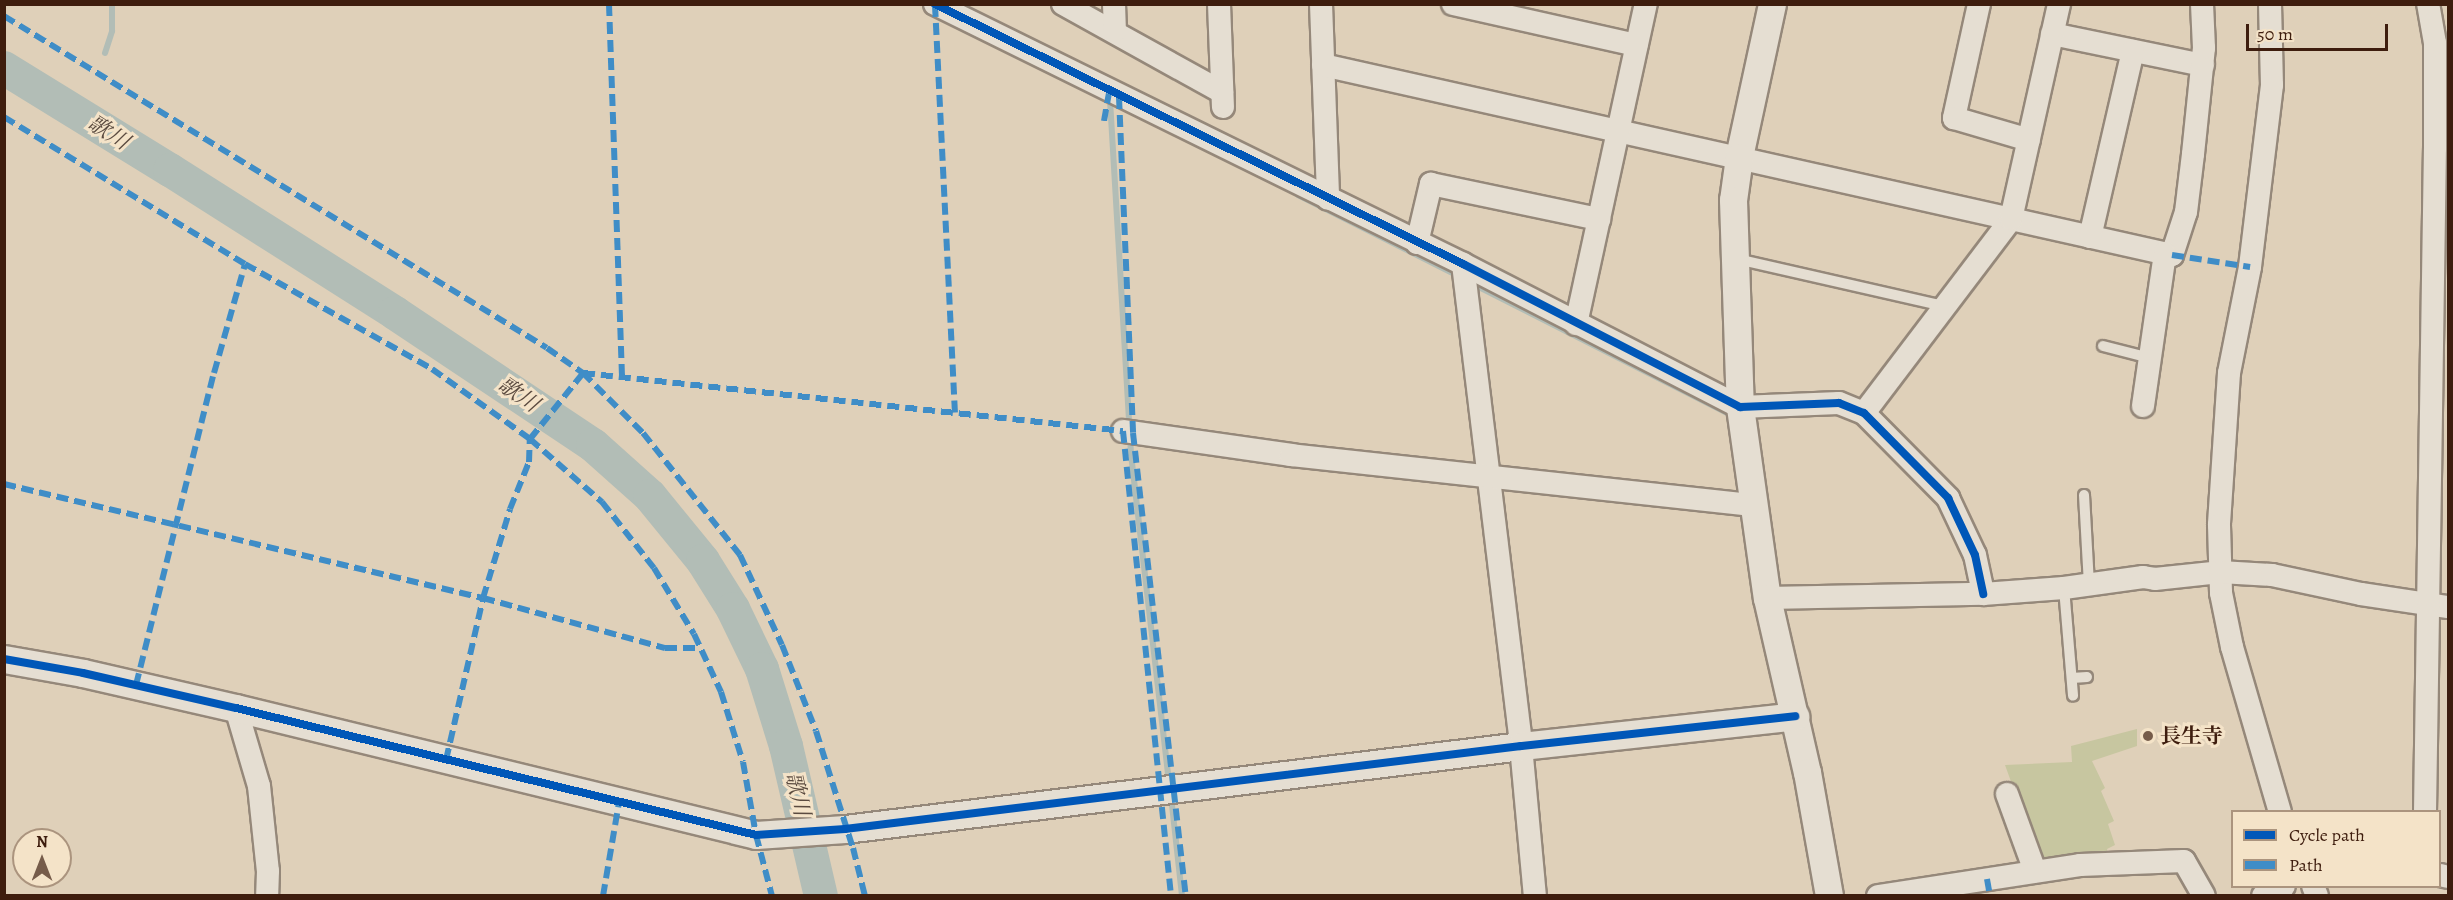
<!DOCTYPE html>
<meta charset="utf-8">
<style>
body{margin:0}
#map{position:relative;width:2453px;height:900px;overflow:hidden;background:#dfd0b9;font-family:Alegreya,"Noto Serif JP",serif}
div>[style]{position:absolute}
.green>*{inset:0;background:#c7c6a0}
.stream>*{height:6px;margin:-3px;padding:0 3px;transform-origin:3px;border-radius:3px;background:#b2bdb6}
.river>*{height:34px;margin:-17px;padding:0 17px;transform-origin:17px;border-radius:17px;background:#b2bdb6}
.roads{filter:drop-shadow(2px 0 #95887a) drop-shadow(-2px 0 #95887a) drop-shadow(0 2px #95887a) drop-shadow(0 -2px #95887a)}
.service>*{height:10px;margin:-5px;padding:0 5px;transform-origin:5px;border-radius:5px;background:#e5ded2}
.minor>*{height:22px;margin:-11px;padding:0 11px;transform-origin:11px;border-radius:11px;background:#e5ded2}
.tertiary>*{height:27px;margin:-13.5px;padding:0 13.5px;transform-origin:13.5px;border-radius:13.5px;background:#e5ded2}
.quiet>*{height:6px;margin-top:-3px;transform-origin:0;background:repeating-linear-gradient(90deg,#3f8dc7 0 12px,transparent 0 18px)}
.cycleway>*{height:8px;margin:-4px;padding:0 4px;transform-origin:4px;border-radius:4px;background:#0057b8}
.dots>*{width:16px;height:16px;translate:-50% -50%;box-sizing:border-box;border:3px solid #f4e3c8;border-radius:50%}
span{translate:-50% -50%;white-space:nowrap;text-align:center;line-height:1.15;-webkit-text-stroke:6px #f4e3c8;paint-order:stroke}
.poi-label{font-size:21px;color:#3e1d0e;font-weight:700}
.left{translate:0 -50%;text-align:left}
.water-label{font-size:22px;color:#5b4b40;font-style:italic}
.frame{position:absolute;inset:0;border:6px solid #3e1d0e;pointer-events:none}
.legend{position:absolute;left:2231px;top:810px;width:210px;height:78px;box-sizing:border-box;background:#f4e3c8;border:2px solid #ab947e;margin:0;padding:8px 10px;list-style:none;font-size:18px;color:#3e1d0e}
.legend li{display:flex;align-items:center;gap:12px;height:30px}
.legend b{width:30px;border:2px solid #ab947e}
.north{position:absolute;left:12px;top:828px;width:60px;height:60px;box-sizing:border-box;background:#f4e3c8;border:2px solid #ab947e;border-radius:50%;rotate:0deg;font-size:16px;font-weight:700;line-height:24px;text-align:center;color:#3e1d0e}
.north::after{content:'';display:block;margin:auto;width:21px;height:27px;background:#765c4a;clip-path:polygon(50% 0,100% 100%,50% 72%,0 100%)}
.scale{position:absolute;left:2246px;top:24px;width:142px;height:27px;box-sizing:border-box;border:3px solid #3e1d0e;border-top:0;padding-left:8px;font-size:18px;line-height:21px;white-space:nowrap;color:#3e1d0e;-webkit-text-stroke:4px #f4e3c8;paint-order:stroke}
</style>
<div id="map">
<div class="green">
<i style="clip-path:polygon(2137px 729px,2137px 746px,2092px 761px,2105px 788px,2101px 791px,2114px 821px,2108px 824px,2115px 845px,2107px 849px,2109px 857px,2041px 864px,2005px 765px,2072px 762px,2071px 746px)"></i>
</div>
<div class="stream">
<i style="left:105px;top:53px;width:23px;rotate:-72deg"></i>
<i style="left:112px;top:31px;width:27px;rotate:-90deg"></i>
<i style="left:1110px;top:100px;width:355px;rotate:86.6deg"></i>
<i style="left:1131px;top:454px;width:331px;rotate:83.4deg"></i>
<i style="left:1298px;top:195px;width:182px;rotate:26.8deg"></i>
<i style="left:1471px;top:283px;width:289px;rotate:26.9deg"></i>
<i style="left:1729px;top:414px;width:4px;rotate:90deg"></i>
<i style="left:1171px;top:796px;width:101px;rotate:83.7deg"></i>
</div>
<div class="river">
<i style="left:4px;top:68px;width:195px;rotate:31.6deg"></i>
<i style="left:170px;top:170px;width:267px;rotate:32.4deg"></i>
<i style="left:395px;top:313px;width:238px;rotate:33.7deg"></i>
<i style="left:593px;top:445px;width:76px;rotate:41.8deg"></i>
<i style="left:650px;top:496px;width:84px;rotate:50.8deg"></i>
<i style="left:703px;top:561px;width:57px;rotate:58deg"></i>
<i style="left:733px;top:609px;width:67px;rotate:64.2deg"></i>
<i style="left:762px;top:669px;width:81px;rotate:72.7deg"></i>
<i style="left:786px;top:746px;width:154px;rotate:76.9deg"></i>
</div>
<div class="roads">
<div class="service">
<i style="left:1737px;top:259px;width:212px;rotate:12.8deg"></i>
<i style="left:2103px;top:346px;width:49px;rotate:14.3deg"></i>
<i style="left:2084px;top:495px;width:89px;rotate:86.8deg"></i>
<i style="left:2064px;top:588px;width:108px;rotate:85.2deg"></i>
<i style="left:2072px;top:678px;width:15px;rotate:-4deg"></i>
</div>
<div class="minor">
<i style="left:935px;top:4px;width:589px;rotate:26.22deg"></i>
<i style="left:1463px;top:264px;width:312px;rotate:27.3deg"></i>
<i style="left:1740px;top:407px;width:99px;rotate:-2.3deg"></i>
<i style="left:1839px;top:403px;width:27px;rotate:22deg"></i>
<i style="left:1864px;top:413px;width:120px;rotate:45.3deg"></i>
<i style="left:1948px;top:498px;width:63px;rotate:64.7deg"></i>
<i style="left:1975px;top:555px;width:40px;rotate:78deg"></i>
<i style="left:1063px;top:4px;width:182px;rotate:29deg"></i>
<i style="left:1114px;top:4px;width:27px;rotate:88deg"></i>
<i style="left:1219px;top:4px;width:103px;rotate:87.8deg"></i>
<i style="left:1321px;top:4px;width:195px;rotate:87.9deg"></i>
<i style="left:1453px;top:4px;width:188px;rotate:12.6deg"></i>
<i style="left:1979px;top:4px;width:117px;rotate:102.4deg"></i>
<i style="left:1954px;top:118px;width:78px;rotate:16.3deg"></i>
<i style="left:2270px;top:4px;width:81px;rotate:88.6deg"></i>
<i style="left:2272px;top:85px;width:183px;rotate:96.9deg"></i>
<i style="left:2250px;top:267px;width:108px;rotate:101.2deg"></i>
<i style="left:2229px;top:373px;width:152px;rotate:93.8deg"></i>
<i style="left:2219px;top:525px;width:68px;rotate:88.3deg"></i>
<i style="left:2221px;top:593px;width:55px;rotate:78.5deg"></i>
<i style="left:2232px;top:647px;width:172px;rotate:73.8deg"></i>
<i style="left:2052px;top:34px;width:154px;rotate:11.6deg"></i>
<i style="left:1323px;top:65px;width:870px;rotate:12.61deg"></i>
<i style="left:2172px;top:255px;width:45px;rotate:-72deg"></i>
<i style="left:2186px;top:212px;width:58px;rotate:-83.1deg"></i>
<i style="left:2193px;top:154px;width:107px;rotate:-84.1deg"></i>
<i style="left:2204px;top:48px;width:44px;rotate:-92.6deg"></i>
<i style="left:2090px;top:237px;width:191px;rotate:-77deg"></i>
<i style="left:1417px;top:243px;width:61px;rotate:-76.7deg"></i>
<i style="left:1431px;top:184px;width:172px;rotate:11.8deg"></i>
<i style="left:1463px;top:264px;width:485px;rotate:83.1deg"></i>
<i style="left:1521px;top:746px;width:151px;rotate:84.7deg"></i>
<i style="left:1576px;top:324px;width:328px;rotate:-77.7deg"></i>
<i style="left:2143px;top:406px;width:154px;rotate:-81.8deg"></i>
<i style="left:1864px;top:413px;width:243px;rotate:-52.8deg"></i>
<i style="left:2011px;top:219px;width:220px;rotate:-77.4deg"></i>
<i style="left:1123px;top:431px;width:170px;rotate:8.1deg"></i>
<i style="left:1291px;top:455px;width:465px;rotate:6.2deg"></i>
<i style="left:1767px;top:598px;width:216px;rotate:-1.1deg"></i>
<i style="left:1983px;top:594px;width:81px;rotate:-4.2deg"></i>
<i style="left:2064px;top:588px;width:80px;rotate:-7.9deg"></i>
<i style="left:2143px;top:577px;width:12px;rotate:9deg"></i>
<i style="left:2155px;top:579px;width:65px;rotate:-6.1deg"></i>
<i style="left:2220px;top:572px;width:52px;rotate:3.3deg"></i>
<i style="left:2272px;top:575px;width:91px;rotate:12.1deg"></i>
<i style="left:2361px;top:594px;width:88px;rotate:8.5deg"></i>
<i style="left:236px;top:708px;width:81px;rotate:73.6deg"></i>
<i style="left:259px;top:786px;width:85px;rotate:84deg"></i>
<i style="left:268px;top:871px;width:25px;rotate:92deg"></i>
<i style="left:2007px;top:794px;width:82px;rotate:70deg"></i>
<i style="left:2425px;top:812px;width:664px;rotate:-89.14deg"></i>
<i style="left:2435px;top:148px;width:105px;rotate:-90deg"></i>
<i style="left:2435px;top:43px;width:40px;rotate:-100deg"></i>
<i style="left:2440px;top:875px;width:8px;rotate:14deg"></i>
<i style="left:2313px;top:886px;width:11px;rotate:68deg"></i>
<i style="left:1878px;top:896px;width:204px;rotate:-8.7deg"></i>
<i style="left:2080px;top:865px;width:104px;rotate:-2.2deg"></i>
<i style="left:2184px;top:861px;width:40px;rotate:60.3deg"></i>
<i style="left:2263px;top:896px;width:23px;rotate:-25deg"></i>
</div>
<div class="tertiary">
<i style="left:1772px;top:4px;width:157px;rotate:102.2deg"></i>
<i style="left:1739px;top:157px;width:43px;rotate:97.9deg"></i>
<i style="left:1733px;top:200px;width:207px;rotate:88.1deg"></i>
<i style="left:1740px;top:407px;width:193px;rotate:82deg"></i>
<i style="left:1767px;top:598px;width:179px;rotate:77.1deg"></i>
<i style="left:1807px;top:772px;width:126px;rotate:79.9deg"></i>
<i style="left:4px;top:659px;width:80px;rotate:10deg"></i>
<i style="left:83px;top:673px;width:157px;rotate:12.9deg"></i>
<i style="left:236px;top:708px;width:535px;rotate:13.72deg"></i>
<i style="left:756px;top:835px;width:89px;rotate:-3.9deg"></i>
<i style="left:845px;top:829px;width:681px;rotate:-7deg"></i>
<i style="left:1521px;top:746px;width:276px;rotate:-6.2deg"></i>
</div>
</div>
<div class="quiet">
<i style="left:609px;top:4px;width:375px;rotate:88deg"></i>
<i style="left:935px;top:5px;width:409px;rotate:87.2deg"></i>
<i style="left:4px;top:16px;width:636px;rotate:31.44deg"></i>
<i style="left:547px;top:348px;width:44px;rotate:34.8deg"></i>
<i style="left:583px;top:373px;width:85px;rotate:45deg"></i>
<i style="left:643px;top:433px;width:156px;rotate:51.5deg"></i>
<i style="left:740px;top:555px;width:99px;rotate:65deg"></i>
<i style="left:782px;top:645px;width:92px;rotate:68.4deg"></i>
<i style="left:816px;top:731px;width:123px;rotate:72.5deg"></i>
<i style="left:853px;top:848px;width:49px;rotate:76deg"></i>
<i style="left:1119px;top:97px;width:336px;rotate:87.6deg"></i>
<i style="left:1133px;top:433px;width:466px;rotate:83.5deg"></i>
<i style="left:4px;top:117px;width:282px;rotate:31.4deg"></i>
<i style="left:245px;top:264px;width:214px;rotate:29.3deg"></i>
<i style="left:432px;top:369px;width:120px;rotate:35.5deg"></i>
<i style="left:530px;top:439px;width:96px;rotate:41.2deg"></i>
<i style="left:602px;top:502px;width:84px;rotate:51.8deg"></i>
<i style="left:654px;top:568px;width:77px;rotate:58.8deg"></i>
<i style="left:694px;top:634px;width:64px;rotate:65deg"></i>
<i style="left:721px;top:692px;width:73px;rotate:72.6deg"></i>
<i style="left:743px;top:762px;width:74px;rotate:79.9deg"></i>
<i style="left:756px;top:835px;width:63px;rotate:75.3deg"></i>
<i style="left:1104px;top:121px;width:28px;rotate:-80deg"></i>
<i style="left:2172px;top:255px;width:79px;rotate:8.7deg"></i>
<i style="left:583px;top:373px;width:543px;rotate:6.13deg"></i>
<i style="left:1123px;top:431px;width:467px;rotate:84.1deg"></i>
<i style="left:4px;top:484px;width:492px;rotate:13.4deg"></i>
<i style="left:483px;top:598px;width:189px;rotate:15.4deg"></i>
<i style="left:665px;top:648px;width:35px"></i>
<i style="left:136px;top:685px;width:322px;rotate:-76deg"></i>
<i style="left:214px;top:373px;width:113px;rotate:-74.1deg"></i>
<i style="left:446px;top:760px;width:166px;rotate:-77.1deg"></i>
<i style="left:483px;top:598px;width:93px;rotate:-73.1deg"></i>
<i style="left:510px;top:509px;width:51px;rotate:-68deg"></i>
<i style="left:529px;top:462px;width:23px;rotate:-88deg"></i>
<i style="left:530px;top:439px;width:85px;rotate:-51.2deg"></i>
<i style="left:1987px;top:879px;width:17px;rotate:80deg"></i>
<i style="left:603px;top:896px;width:95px;rotate:-80.3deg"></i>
</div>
<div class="cycleway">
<i style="left:935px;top:4px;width:589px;rotate:26.22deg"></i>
<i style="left:1463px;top:264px;width:312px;rotate:27.3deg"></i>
<i style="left:1740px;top:407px;width:99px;rotate:-2.3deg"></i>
<i style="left:1839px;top:403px;width:27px;rotate:22deg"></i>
<i style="left:1864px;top:413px;width:120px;rotate:45.3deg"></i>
<i style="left:1948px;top:498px;width:63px;rotate:64.7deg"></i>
<i style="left:1975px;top:555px;width:40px;rotate:78deg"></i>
<i style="left:4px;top:659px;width:80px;rotate:10deg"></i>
<i style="left:83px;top:673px;width:157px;rotate:12.9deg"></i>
<i style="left:236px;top:708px;width:535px;rotate:13.72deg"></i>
<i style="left:756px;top:835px;width:89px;rotate:-3.9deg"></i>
<i style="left:845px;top:829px;width:681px;rotate:-7deg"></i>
<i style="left:1521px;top:746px;width:276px;rotate:-6.2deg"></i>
</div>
<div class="dots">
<i style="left:2148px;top:736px;background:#765c4a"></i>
</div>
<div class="poi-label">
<span class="left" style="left:2160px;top:736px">長生寺</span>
</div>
<div class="water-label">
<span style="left:108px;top:133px;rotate:32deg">歌川</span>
<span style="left:518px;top:395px;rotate:34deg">歌川</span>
<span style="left:797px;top:794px;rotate:77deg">歌川</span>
</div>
<div class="frame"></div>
<ul class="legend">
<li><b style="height:8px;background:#0057b8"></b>Cycle path</li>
<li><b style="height:8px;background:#3f8dc7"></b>Path</li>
</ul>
<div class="north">N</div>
<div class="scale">50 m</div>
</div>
